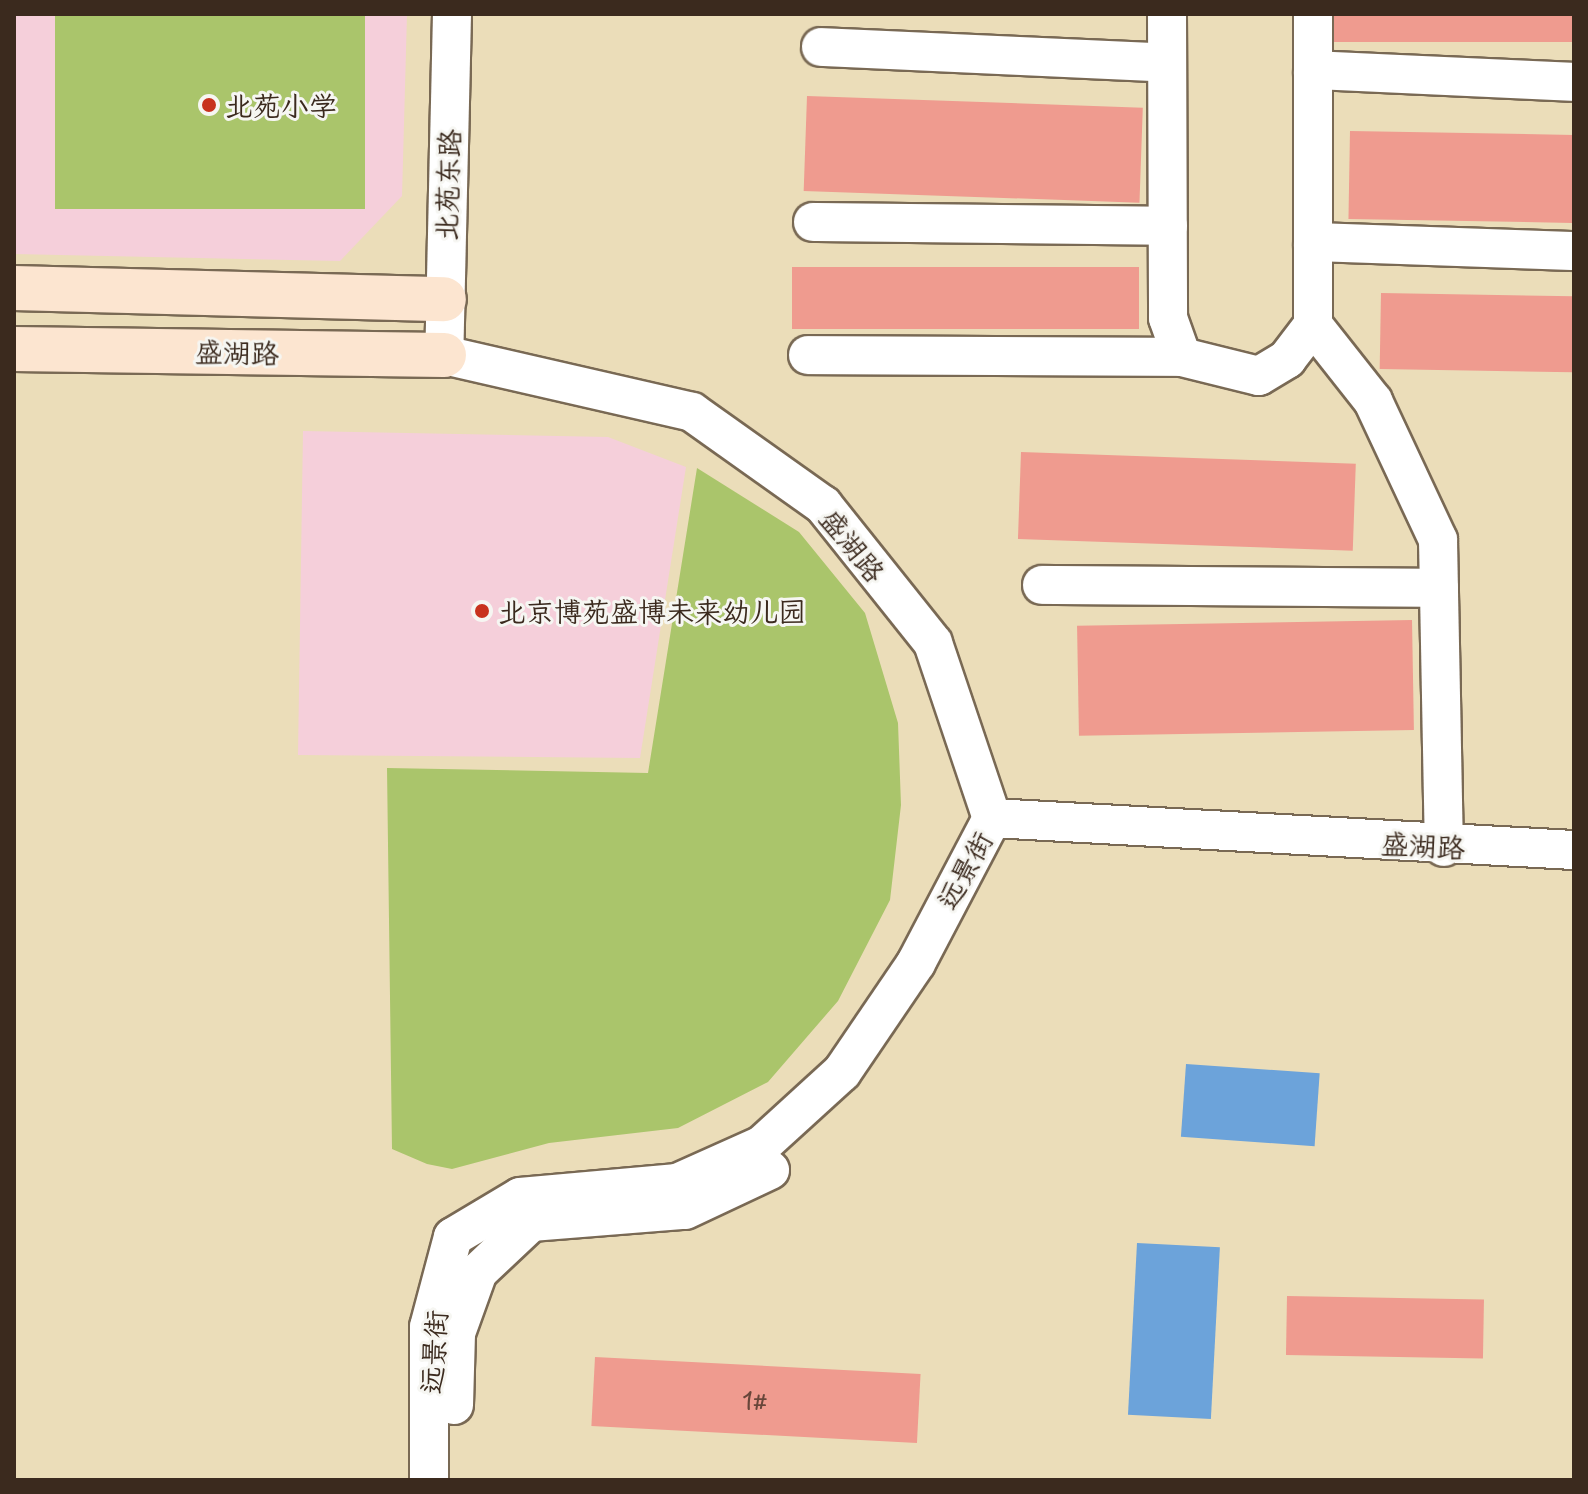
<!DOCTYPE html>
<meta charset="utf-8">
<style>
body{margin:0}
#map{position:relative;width:1588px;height:1494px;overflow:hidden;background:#ebddb9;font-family:"Playpen Sans","LXGW WenKai TC",sans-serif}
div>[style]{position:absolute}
.built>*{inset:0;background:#f5cfda}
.green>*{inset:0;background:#aac56b;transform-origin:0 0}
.water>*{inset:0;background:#6ca3da;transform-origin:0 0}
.building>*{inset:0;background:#ef9b8f;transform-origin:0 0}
.roads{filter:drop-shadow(2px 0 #796954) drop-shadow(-2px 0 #796954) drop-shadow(0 2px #796954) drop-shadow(0 -2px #796954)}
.street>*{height:38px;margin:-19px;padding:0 19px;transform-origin:19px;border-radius:19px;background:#fff}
.secondary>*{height:44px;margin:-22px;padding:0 22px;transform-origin:22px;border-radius:22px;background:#fce5d0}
.dots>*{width:22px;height:22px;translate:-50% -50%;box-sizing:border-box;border:4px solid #f6f6f2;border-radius:50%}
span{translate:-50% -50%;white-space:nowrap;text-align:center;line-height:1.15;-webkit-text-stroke:6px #f6f6f2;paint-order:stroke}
.number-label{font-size:24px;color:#68463a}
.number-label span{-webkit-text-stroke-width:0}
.poi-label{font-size:28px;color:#3b2a1e}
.left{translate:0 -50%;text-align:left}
.street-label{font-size:28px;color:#3b2a1e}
.frame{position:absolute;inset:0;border:16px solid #3b2a1e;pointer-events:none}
</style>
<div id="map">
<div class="built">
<i style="clip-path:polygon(14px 14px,407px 14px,402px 196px,340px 261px,14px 254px)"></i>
<i style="clip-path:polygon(303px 431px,608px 437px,686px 467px,640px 758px,298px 755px)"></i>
</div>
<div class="green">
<i style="left:55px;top:14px;width:310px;height:195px"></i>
<i style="clip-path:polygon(697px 468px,799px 532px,865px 613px,898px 723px,901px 805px,890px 900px,838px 1001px,768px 1082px,678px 1128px,549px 1143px,452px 1169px,427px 1164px,392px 1149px,387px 768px,648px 773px)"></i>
</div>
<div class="water">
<i style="left:1186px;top:1064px;width:134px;height:73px;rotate:4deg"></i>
<i style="left:1137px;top:1243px;width:83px;height:172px;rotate:3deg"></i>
</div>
<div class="building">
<i style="left:1331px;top:14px;width:243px;height:28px"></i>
<i style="left:807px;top:96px;width:336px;height:95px;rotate:2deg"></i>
<i style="left:1350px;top:131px;width:224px;height:88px;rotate:1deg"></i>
<i style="left:792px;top:267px;width:347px;height:62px"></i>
<i style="left:1381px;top:293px;width:193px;height:76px;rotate:1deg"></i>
<i style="left:1021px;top:452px;width:335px;height:87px;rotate:2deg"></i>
<i style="left:1412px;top:620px;width:110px;height:335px;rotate:89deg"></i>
<i style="left:1287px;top:1296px;width:197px;height:59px;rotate:1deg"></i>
<i style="left:595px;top:1357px;width:326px;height:69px;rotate:3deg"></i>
</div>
<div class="roads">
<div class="street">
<i style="left:452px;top:14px;width:341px;rotate:91.3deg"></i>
<i style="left:444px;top:355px;width:254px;rotate:12.9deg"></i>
<i style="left:692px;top:412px;width:161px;rotate:35.4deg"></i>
<i style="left:823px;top:505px;width:176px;rotate:51.4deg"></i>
<i style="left:933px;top:643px;width:185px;rotate:71.4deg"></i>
<i style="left:1167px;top:14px;width:304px;rotate:89.8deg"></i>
<i style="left:1168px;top:318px;width:41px;rotate:70.3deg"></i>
<i style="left:1182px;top:357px;width:79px;rotate:13.9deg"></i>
<i style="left:1259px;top:376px;width:33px;rotate:-31deg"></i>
<i style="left:1287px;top:359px;width:43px;rotate:-52.6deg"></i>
<i style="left:1313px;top:325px;width:311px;rotate:-90deg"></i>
<i style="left:821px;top:47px;width:346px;rotate:2.6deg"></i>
<i style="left:1313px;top:70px;width:261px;rotate:2.6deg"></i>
<i style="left:813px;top:222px;width:355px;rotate:0.6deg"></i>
<i style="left:1313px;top:242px;width:261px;rotate:2deg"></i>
<i style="left:1313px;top:325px;width:97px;rotate:51.7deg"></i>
<i style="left:1373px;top:401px;width:153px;rotate:64.9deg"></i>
<i style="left:1438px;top:540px;width:307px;rotate:88.9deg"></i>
<i style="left:808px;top:355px;width:374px;rotate:0.3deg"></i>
<i style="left:1042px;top:585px;width:397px;rotate:0.4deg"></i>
<i style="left:992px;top:818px;width:583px;rotate:3.15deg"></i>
<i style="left:454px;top:1405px;width:72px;rotate:-88.4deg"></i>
<i style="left:456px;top:1333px;width:65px;rotate:-70.2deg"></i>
<i style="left:478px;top:1272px;width:73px;rotate:-43.3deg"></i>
<i style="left:531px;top:1222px;width:154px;rotate:-4.5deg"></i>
<i style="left:685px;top:1210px;width:94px;rotate:-25.2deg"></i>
<i style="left:429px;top:1480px;width:153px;rotate:-90deg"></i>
<i style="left:429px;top:1327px;width:93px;rotate:-75.1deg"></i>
<i style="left:453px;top:1237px;width:78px;rotate:-30.8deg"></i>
<i style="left:520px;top:1197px;width:158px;rotate:-5.1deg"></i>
<i style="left:677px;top:1183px;width:93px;rotate:-24.1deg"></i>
<i style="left:762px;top:1145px;width:108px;rotate:-42.4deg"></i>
<i style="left:842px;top:1072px;width:132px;rotate:-55.8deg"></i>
<i style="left:916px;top:963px;width:164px;rotate:-62.3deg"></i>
</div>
<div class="secondary">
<i style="left:14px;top:288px;width:430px;rotate:1.5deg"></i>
<i style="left:14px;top:349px;width:430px;rotate:0.8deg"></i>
</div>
</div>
<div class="dots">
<i style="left:209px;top:105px;background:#c8321e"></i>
<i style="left:482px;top:611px;background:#c8321e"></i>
</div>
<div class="number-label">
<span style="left:755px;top:1401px">1#</span>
</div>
<div class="poi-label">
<span class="left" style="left:225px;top:105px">北苑小学</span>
<span class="left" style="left:498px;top:611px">北京博苑盛博未来幼儿园</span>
</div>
<div class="street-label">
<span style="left:447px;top:185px;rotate:-88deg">北苑东路</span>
<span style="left:237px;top:352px;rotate:1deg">盛湖路</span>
<span style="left:853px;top:545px;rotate:51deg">盛湖路</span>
<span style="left:1423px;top:845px;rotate:3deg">盛湖路</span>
<span style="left:964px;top:870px;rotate:-61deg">远景街</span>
<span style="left:433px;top:1352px;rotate:-86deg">远景街</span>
</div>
<div class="frame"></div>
</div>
